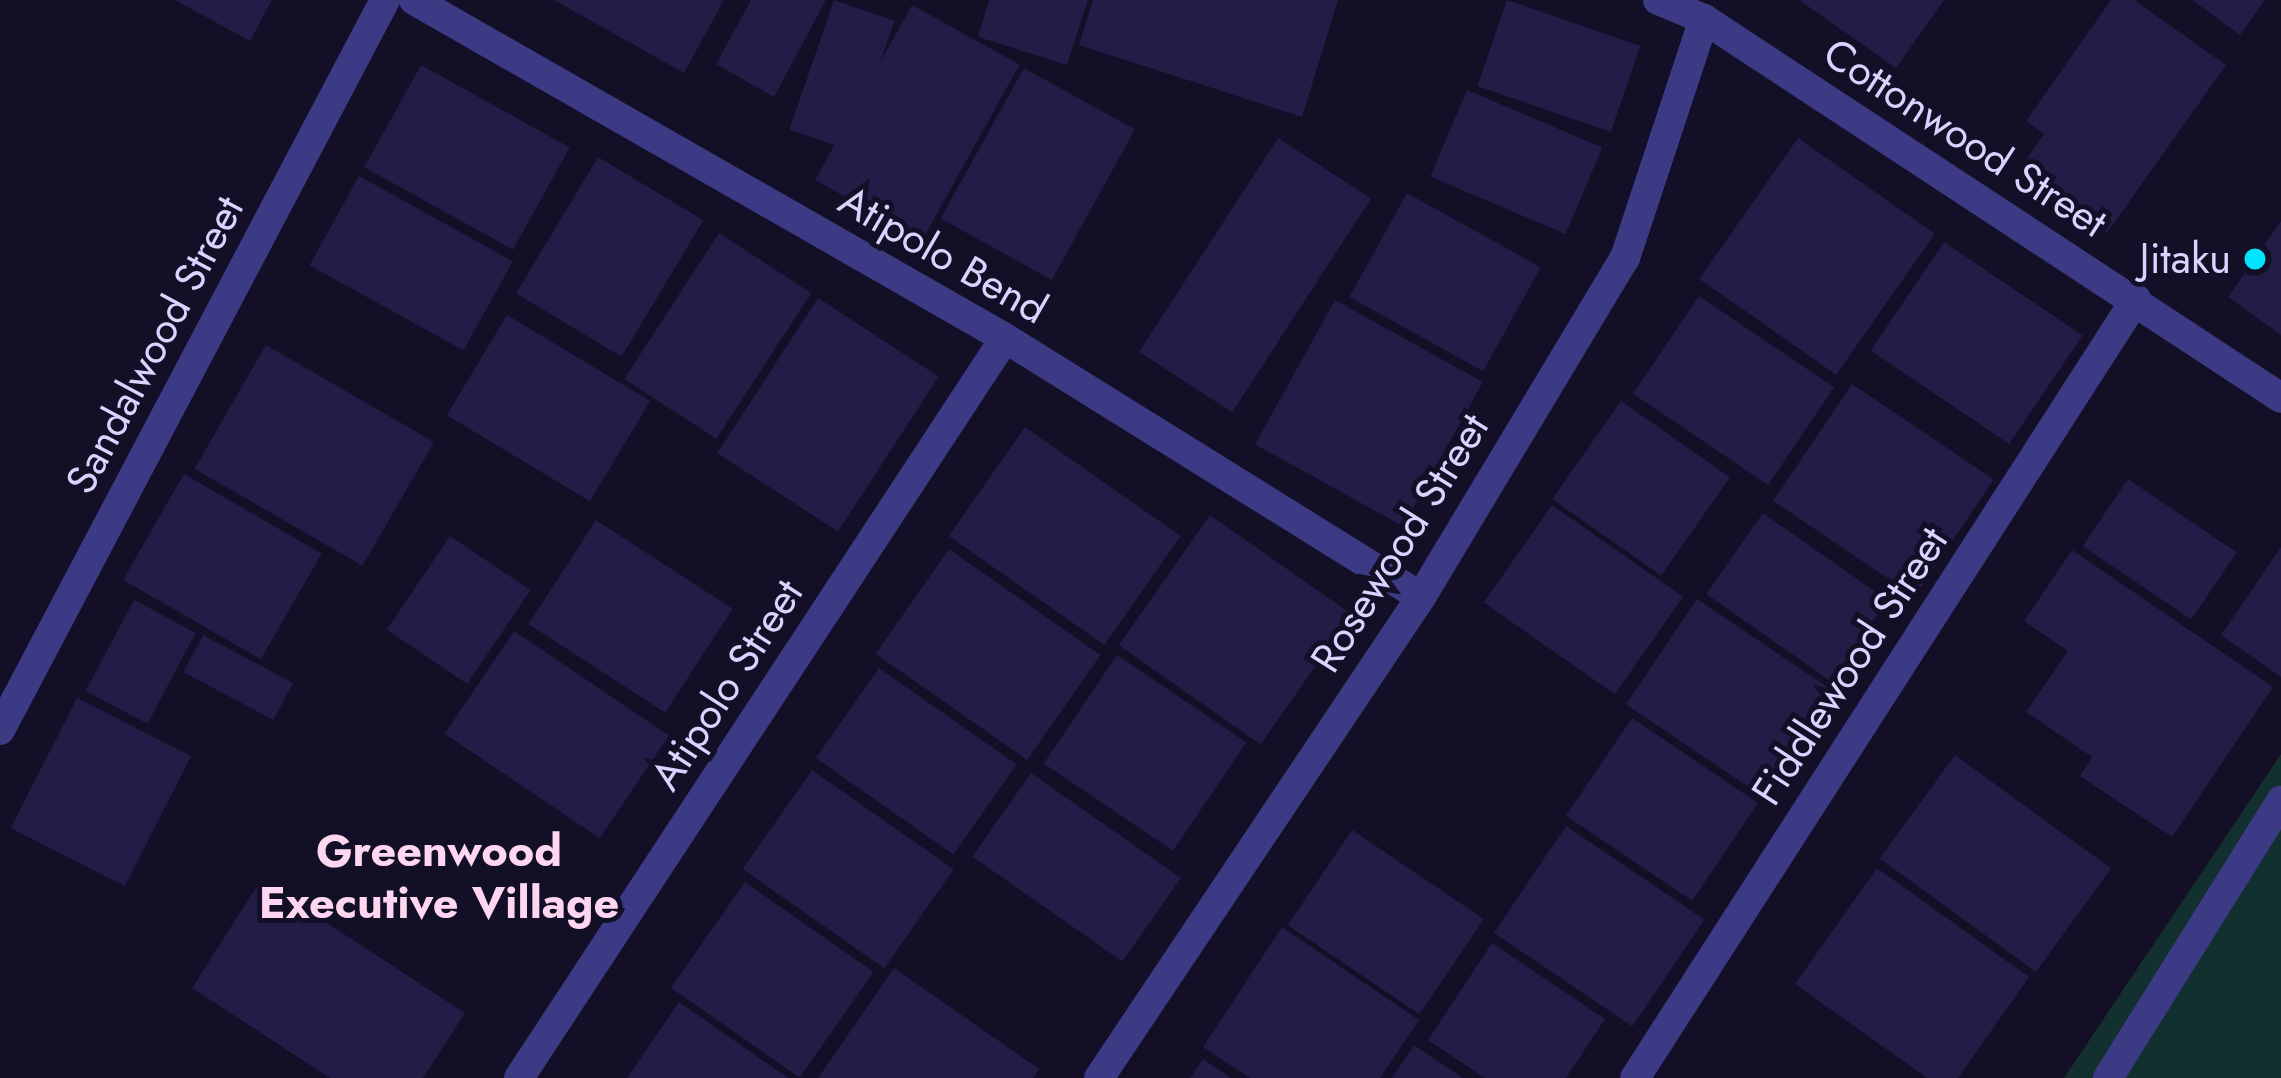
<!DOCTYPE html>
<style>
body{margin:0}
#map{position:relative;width:2281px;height:1078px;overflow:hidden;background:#130f26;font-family:Jost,sans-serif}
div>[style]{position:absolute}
.green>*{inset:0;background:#12302f}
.building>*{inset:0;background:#241b47;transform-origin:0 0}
.minor>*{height:30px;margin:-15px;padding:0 15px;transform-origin:15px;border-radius:15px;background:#3d3a85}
.dots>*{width:33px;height:33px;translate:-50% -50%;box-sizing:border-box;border:6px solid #130f26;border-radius:50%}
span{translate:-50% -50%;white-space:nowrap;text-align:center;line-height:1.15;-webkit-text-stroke:10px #130f26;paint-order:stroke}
.street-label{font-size:42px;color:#d9d4ff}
.poi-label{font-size:42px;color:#d9d4ff}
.right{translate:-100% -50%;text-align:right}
.neighbourhood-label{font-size:45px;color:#ffd6f0;font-weight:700}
</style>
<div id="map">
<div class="green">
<i style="clip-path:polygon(2281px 754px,2281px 1078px,2064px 1078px)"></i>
</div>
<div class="building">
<i style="clip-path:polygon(175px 0,272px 0,250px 41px)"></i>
<i style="clip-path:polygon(554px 0,724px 0,684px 73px)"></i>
<i style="clip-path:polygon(751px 0,826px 0,774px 97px,716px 64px)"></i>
<i style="left:834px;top:0;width:64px;height:137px;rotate:19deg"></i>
<i style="clip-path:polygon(989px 0,1088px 0,1067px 65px,978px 37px)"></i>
<i style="clip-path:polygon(1093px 0,1338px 0,1302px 117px,1079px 45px)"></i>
<i style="left:1507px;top:0;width:141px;height:91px;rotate:19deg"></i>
<i style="clip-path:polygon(1799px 0,1944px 0,1896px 68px)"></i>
<i style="clip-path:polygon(2111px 0,2134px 0,2226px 65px,2107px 233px,2019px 170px,2044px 134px,2026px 121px)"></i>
<i style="clip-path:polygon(2192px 0,2265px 0,2240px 35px)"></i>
<i style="left:912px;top:5px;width:123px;height:200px;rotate:29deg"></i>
<i style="left:421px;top:65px;width:170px;height:117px;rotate:29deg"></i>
<i style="left:1024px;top:68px;width:127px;height:172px;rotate:29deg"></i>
<i style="left:1467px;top:90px;width:147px;height:94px;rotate:23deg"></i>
<i style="left:1278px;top:138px;width:111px;height:255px;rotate:33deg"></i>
<i style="left:1798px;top:138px;width:167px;height:172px;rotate:35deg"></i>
<i style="left:598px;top:157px;width:123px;height:159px;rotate:31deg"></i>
<i style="left:359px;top:176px;width:176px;height:102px;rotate:29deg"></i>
<i style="left:1407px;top:193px;width:153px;height:119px;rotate:29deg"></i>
<i style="clip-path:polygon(2281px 221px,2281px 335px,2228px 297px)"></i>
<i style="left:719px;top:233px;width:110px;height:174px;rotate:33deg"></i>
<i style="left:1944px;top:242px;width:167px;height:131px;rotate:34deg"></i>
<i style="left:1699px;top:296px;width:163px;height:118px;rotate:34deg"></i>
<i style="left:818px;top:298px;width:144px;height:185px;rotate:33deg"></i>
<i style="left:1335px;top:300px;width:169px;height:165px;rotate:29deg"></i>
<i style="left:507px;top:315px;width:167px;height:117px;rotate:31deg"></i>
<i style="left:266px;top:345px;width:194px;height:143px;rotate:30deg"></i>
<i style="left:1852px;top:384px;width:171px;height:141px;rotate:34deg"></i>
<i style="left:1621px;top:401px;width:133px;height:120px;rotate:35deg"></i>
<i style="left:1025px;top:427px;width:190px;height:133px;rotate:35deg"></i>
<i style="left:184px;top:474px;width:159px;height:122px;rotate:30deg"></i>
<i style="left:2128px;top:479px;width:131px;height:81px;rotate:34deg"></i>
<i style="left:1552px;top:505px;width:160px;height:119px;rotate:35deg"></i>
<i style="left:1763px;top:513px;width:152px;height:99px;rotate:35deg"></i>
<i style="left:1210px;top:515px;width:173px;height:159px;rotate:35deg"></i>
<i style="left:596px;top:520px;width:163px;height:124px;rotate:33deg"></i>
<i style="left:450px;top:536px;width:97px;height:113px;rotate:34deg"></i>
<i style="clip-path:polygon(2281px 547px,2281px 677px,2221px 635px)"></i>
<i style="left:949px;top:549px;width:185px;height:128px;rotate:35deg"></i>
<i style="clip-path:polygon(2072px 550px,2273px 687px,2172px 837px,2080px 776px,2092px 757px,2026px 712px,2068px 651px,2024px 621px)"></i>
<i style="left:1697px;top:599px;width:163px;height:127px;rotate:34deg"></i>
<i style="left:134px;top:600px;width:70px;height:103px;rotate:28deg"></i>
<i style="left:514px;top:631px;width:187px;height:124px;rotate:34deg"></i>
<i style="left:203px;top:635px;width:102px;height:42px;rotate:28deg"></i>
<i style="left:1117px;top:655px;width:156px;height:131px;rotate:34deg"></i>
<i style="left:879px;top:668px;width:168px;height:110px;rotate:35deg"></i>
<i style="left:77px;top:698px;width:128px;height:146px;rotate:27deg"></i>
<i style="left:1632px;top:718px;width:152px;height:118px;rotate:34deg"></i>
<i style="left:1955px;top:755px;width:193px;height:128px;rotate:36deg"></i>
<i style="left:812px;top:770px;width:173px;height:121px;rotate:35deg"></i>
<i style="left:1031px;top:773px;width:183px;height:102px;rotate:35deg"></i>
<i style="left:1566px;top:826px;width:167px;height:129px;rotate:34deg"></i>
<i style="left:1352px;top:830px;width:159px;height:115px;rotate:34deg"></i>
<i style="clip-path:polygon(1877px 868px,2029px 977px,1958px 1078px,1927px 1078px,1795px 984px)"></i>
<i style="clip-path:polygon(261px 880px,465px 1013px,423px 1078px,330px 1078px,192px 988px)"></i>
<i style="left:745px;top:882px;width:157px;height:129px;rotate:35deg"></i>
<i style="clip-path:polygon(1282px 927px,1419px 1020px,1380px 1078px,1250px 1078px,1203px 1047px)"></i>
<i style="clip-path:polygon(1492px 943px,1605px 1019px,1566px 1078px,1485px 1078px,1428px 1040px)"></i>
<i style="clip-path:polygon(894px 968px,1039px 1069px,1033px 1078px,818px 1078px)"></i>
<i style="clip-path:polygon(679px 1002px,788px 1078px,627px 1078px)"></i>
<i style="clip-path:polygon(1414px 1045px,1463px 1078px,1392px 1078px)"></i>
<i style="clip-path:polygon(1203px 1059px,1231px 1078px,1190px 1078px)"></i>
</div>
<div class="minor">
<i style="left:414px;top:0;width:681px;rotate:29.77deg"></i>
<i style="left:1005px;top:338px;width:490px;rotate:31.9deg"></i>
<i style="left:1658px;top:0;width:50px;rotate:22.4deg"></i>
<i style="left:1704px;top:19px;width:690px;rotate:33.3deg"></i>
<i style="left:0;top:730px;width:825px;rotate:-62.19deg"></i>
<i style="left:519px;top:1078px;width:885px;rotate:-56.7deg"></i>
<i style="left:1099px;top:1078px;width:579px;rotate:-56.2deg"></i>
<i style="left:1421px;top:597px;width:396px;rotate:-59deg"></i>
<i style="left:1625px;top:258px;width:252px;rotate:-71.7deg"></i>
<i style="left:1635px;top:1078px;width:926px;rotate:-57.25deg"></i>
<i style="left:2108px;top:1078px;width:327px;rotate:-58deg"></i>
</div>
<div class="dots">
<i style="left:2255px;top:259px;background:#00e5ff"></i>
</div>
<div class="street-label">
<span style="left:1965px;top:138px;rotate:33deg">Cottonwood Street</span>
<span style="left:943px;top:255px;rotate:30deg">Atipolo Bend</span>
<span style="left:155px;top:345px;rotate:-62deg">Sandalwood Street</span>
<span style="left:1400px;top:543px;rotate:-58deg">Rosewood Street</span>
<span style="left:1850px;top:666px;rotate:-57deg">Fiddlewood Street</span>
<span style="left:727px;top:685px;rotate:-57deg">Atipolo Street</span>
</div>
<div class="poi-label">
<span class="right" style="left:2231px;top:259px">Jitaku</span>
</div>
<div class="neighbourhood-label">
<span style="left:439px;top:877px">Greenwood<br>Executive Village</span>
</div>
</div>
